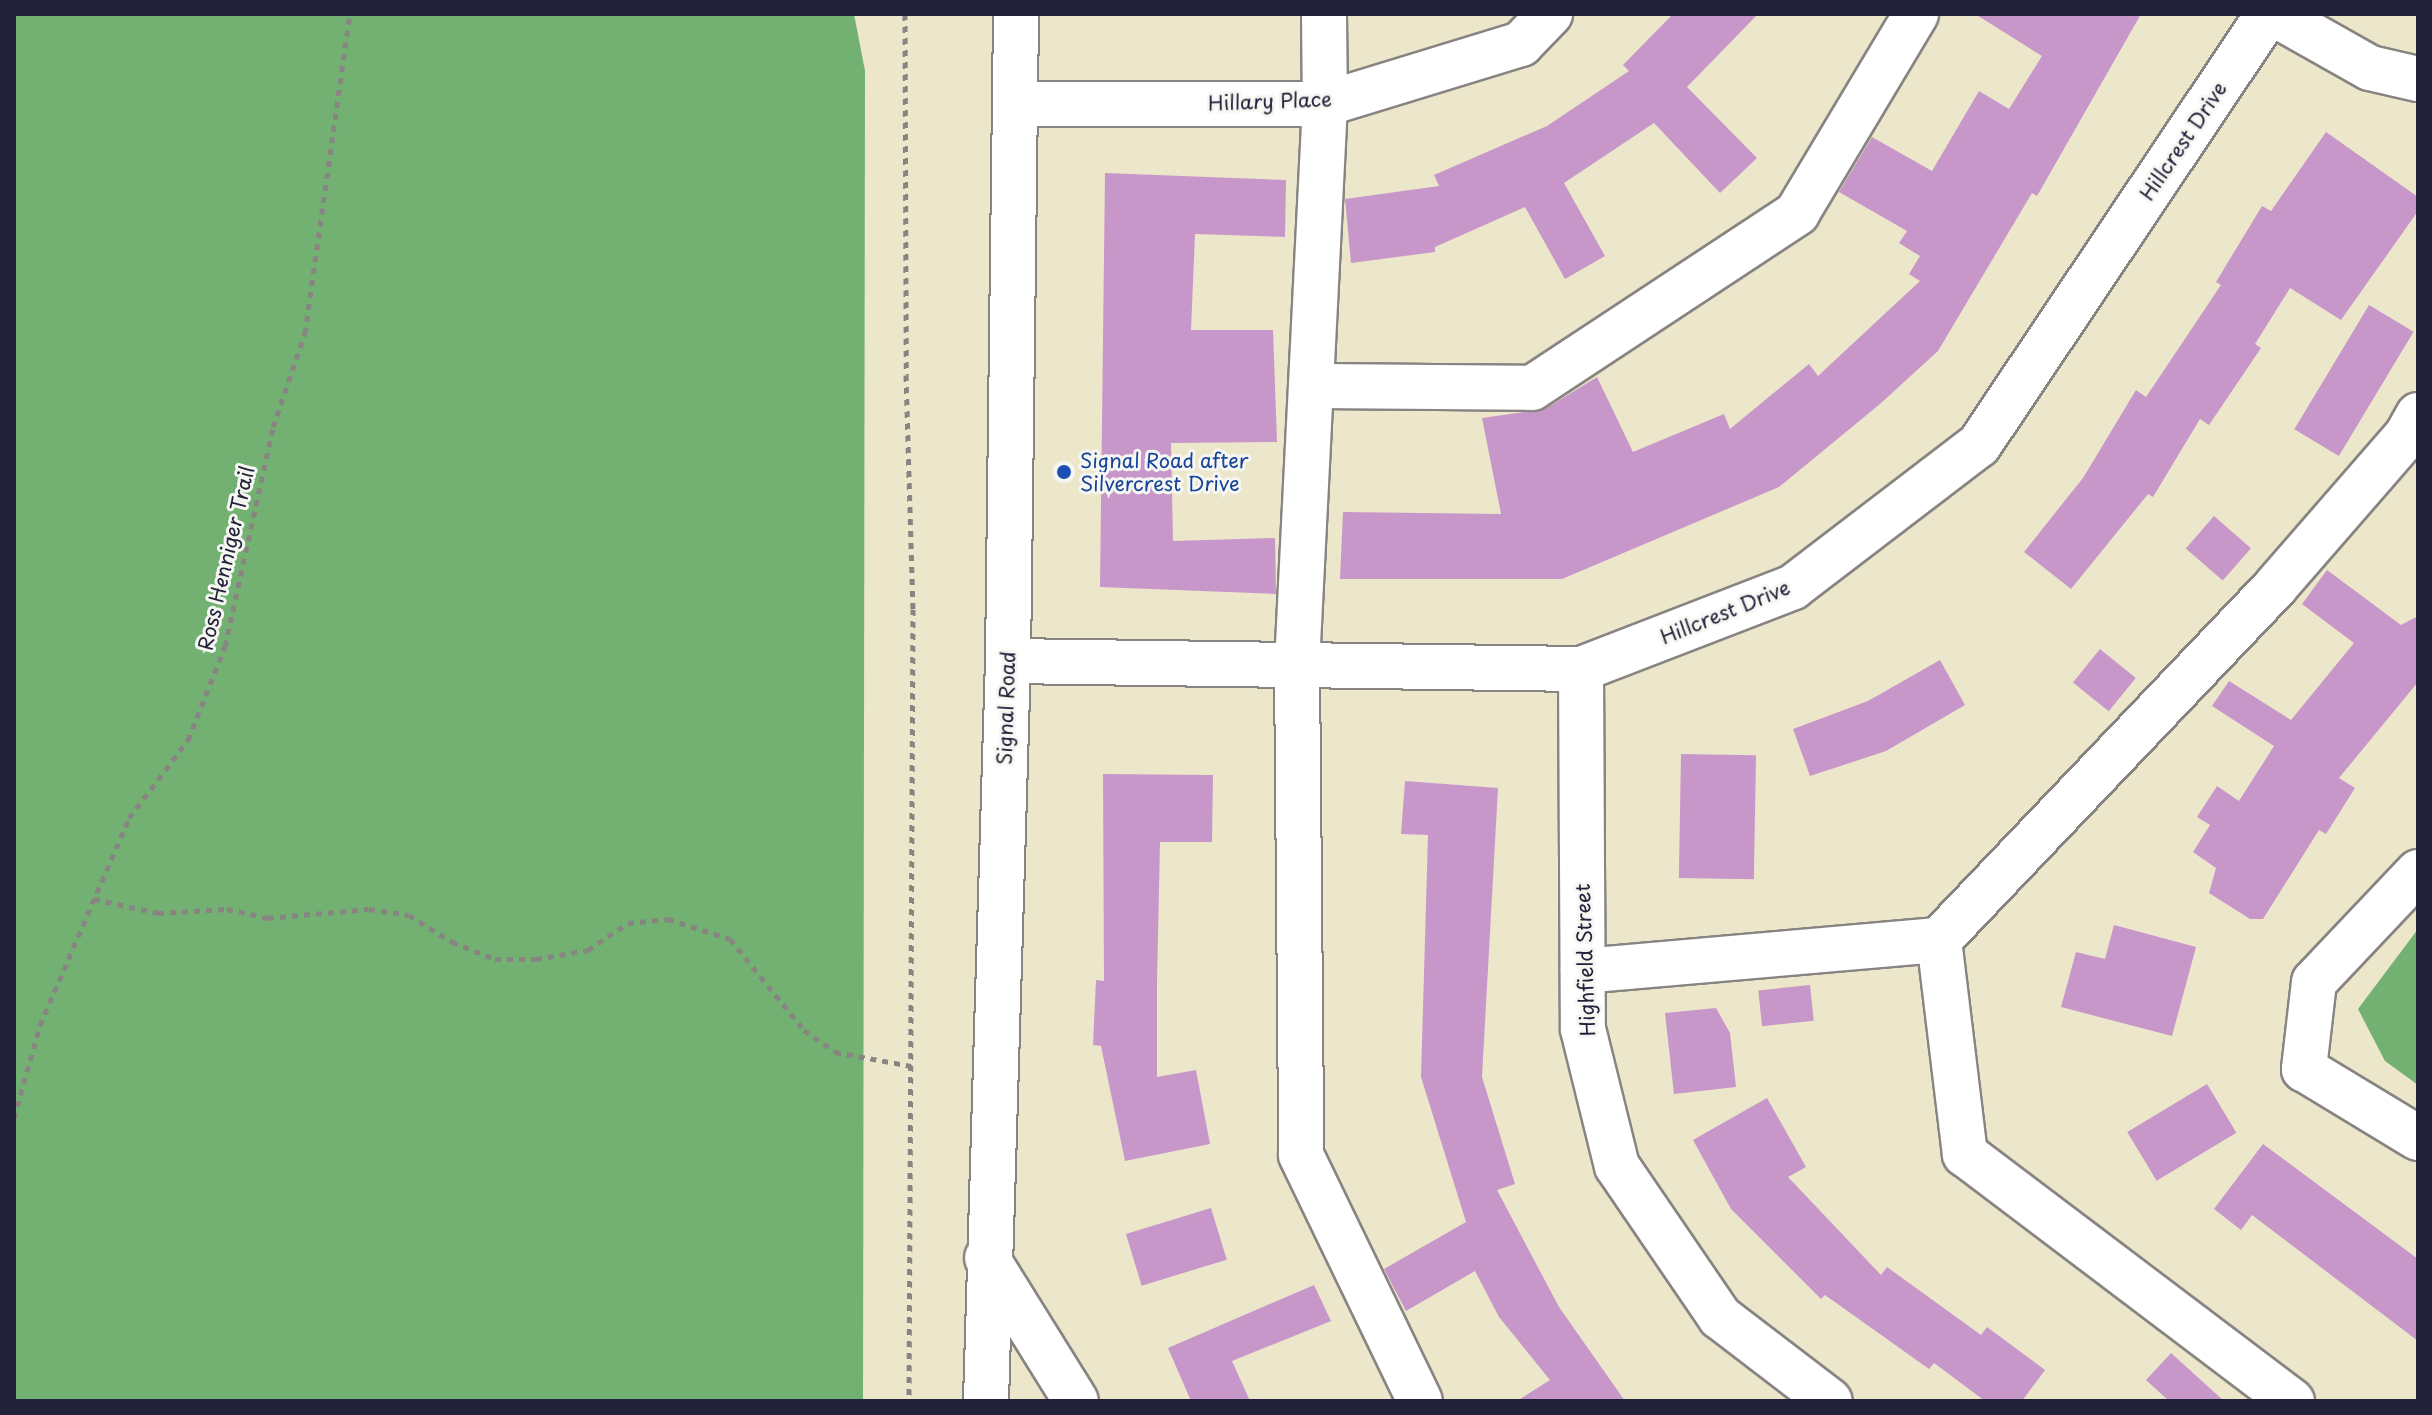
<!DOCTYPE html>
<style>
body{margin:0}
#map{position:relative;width:2432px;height:1415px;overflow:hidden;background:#ece6ca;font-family:"Playpen Sans",sans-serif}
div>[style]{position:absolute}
.forest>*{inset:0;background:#72b172}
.building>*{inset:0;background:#c897ca;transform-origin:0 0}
.path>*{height:5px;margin-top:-2.5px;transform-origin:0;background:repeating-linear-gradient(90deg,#878482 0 6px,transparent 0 12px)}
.roads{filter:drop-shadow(2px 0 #878482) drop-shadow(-2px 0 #878482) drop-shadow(0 2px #878482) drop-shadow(0 -2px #878482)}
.minor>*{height:44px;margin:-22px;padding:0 22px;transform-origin:22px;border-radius:22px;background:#fff}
.dots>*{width:22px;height:22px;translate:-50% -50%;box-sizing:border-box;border:4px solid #f6f6f2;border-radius:50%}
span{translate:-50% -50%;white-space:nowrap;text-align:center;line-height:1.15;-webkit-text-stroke:6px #f6f6f2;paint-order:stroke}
.street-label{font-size:20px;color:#22223b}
.transit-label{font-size:20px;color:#164399}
.left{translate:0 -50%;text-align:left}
.frame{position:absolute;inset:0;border:16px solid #22223b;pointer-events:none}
</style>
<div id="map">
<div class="forest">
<i style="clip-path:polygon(14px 14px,854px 14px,865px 71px,863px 1401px,14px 1401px)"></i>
<i style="clip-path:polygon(2418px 929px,2418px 1085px,2385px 1061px,2358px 1009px)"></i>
</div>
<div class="building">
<i style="clip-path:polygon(1673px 14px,1758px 14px,1687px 87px,1757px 158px,1720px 193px,1654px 123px,1564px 183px,1605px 256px,1565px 279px,1525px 207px,1435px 247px,1435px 252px,1351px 263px,1345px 199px,1439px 186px,1434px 175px,1547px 126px,1629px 71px,1623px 65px)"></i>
<i style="clip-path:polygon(1975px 14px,2141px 14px,2037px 196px,2032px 193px,1938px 351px,1880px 404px,1779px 487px,1562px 579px,1340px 579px,1343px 512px,1501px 514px,1482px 418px,1545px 409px,1597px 377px,1633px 452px,1724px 414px,1730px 429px,1809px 364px,1818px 376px,1920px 281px,1909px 274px,1920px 256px,1899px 243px,1907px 231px,1839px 192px,1872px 137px,1932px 171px,1979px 91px,2009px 109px,2042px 56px)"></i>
<i style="clip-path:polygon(2326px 132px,2418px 197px,2418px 211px,2341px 320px,2290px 288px,2255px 344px,2261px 348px,2209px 425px,2200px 419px,2153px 497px,2148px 494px,2071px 589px,2024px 552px,2083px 478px,2136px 390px,2146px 397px,2221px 285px,2216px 282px,2262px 206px,2271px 211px)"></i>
<i style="clip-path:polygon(1105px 173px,1286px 180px,1285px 237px,1195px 234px,1191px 330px,1273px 330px,1277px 442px,1171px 443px,1173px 541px,1275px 538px,1276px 594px,1100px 587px)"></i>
<i style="left:2369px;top:305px;width:52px;height:145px;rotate:31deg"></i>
<i style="left:2214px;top:516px;width:49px;height:43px;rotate:41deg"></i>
<i style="clip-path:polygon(2327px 570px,2401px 625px,2418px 616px,2418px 682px,2339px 778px,2355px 788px,2326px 834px,2319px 830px,2263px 919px,2250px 919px,2209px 893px,2216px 868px,2193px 852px,2210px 825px,2197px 817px,2217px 786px,2239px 801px,2274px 746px,2212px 706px,2229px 681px,2291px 720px,2354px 643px,2302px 604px)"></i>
<i style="left:2100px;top:649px;width:46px;height:43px;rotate:39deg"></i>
<i style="clip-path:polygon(1940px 660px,1965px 705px,1886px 751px,1810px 776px,1793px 729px,1868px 701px)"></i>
<i style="left:1681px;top:754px;width:75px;height:124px;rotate:1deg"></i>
<i style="clip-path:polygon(1103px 774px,1213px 775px,1212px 842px,1160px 842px,1157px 983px,1157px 1077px,1196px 1070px,1210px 1144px,1125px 1161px,1101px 1046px,1093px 1045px,1096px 980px,1104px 981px)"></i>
<i style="clip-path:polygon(1405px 781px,1498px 788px,1482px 1077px,1515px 1184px,1497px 1190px,1559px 1307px,1625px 1401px,1517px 1401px,1550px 1380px,1499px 1317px,1475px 1271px,1406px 1311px,1384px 1269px,1466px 1222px,1421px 1077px,1428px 835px,1401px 834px)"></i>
<i style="clip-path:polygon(2114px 925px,2196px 947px,2172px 1036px,2061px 1007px,2076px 952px,2105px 959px)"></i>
<i style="left:1810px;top:985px;width:36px;height:52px;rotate:84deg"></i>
<i style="clip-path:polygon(1716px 1008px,1730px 1033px,1736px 1087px,1674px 1094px,1665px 1013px)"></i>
<i style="left:2207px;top:1084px;width:57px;height:93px;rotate:59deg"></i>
<i style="clip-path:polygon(1767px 1098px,1806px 1167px,1788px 1177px,1881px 1275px,1887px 1267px,1981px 1335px,1987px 1327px,2045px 1370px,2022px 1401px,1985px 1401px,1934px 1363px,1929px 1369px,1825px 1295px,1821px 1299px,1731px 1209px,1693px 1140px)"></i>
<i style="clip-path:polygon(2263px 1144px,2418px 1259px,2418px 1341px,2252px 1215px,2241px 1230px,2214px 1209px)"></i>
<i style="left:1211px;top:1208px;width:54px;height:89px;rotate:73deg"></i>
<i style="clip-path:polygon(1314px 1285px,1331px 1321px,1232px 1361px,1250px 1401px,1191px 1401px,1168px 1348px)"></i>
<i style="clip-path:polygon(2171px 1353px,2224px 1401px,2169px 1401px,2146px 1380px)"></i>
</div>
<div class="path">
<i style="left:905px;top:14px;width:361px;rotate:89.8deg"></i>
<i style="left:906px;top:375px;width:234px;rotate:88.3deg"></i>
<i style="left:913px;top:609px;width:792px;rotate:90.29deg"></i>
<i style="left:94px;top:899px;width:66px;rotate:12.3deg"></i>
<i style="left:158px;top:913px;width:69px;rotate:-3.3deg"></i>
<i style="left:227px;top:909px;width:42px;rotate:12.4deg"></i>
<i style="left:268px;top:918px;width:101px;rotate:-5.1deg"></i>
<i style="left:369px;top:909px;width:40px;rotate:8.5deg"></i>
<i style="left:409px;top:915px;width:51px;rotate:32.1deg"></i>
<i style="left:452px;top:942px;width:46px;rotate:21.6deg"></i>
<i style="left:495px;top:959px;width:41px"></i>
<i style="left:536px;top:959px;width:53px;rotate:-9.8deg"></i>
<i style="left:588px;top:950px;width:48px;rotate:-34deg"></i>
<i style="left:628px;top:923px;width:40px;rotate:-5.7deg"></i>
<i style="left:668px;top:919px;width:65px;rotate:17.9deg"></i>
<i style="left:730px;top:939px;width:117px;rotate:50.9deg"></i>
<i style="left:804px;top:1030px;width:38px;rotate:35deg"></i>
<i style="left:835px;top:1052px;width:77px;rotate:10.4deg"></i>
<i style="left:14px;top:1118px;width:97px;rotate:-74.4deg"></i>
<i style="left:40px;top:1025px;width:225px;rotate:-66.7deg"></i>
<i style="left:129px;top:818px;width:98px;rotate:-52.9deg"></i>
<i style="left:188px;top:740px;width:101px;rotate:-68.5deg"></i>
<i style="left:225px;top:646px;width:224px;rotate:-77.6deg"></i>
<i style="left:273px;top:427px;width:99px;rotate:-71.2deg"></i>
<i style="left:305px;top:333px;width:322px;rotate:-82deg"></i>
</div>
<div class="roads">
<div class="minor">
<i style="left:1324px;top:14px;width:90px;rotate:89.4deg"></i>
<i style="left:1325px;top:104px;width:562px;rotate:92.86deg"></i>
<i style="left:1297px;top:665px;width:490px;rotate:89.5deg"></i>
<i style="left:1301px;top:1155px;width:273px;rotate:64.2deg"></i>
<i style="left:2274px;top:14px;width:110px;rotate:29.4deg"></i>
<i style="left:2370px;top:68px;width:49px;rotate:12.9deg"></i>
<i style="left:1016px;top:104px;width:309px"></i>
<i style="left:1325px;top:104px;width:205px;rotate:-17deg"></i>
<i style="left:1521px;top:44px;width:42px;rotate:-46deg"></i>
<i style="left:1311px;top:386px;width:221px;rotate:0.5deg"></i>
<i style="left:1532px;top:388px;width:318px;rotate:-33.4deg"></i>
<i style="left:1797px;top:213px;width:232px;rotate:-59.1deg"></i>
<i style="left:1008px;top:661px;width:573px;rotate:0.8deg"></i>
<i style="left:1581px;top:669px;width:227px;rotate:-21.1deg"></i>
<i style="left:1793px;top:587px;width:234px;rotate:-37.4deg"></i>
<i style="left:1979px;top:445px;width:519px;rotate:-56.16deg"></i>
<i style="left:1581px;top:669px;width:360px;rotate:89.7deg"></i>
<i style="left:1583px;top:1029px;width:141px;rotate:76.1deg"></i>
<i style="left:1617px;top:1166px;width:183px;rotate:55.7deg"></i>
<i style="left:1720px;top:1317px;width:138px;rotate:37.4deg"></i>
<i style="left:2418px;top:872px;width:151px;rotate:133.4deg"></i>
<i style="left:2314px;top:982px;width:88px;rotate:96.6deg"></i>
<i style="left:2304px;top:1069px;width:133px;rotate:31.2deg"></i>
<i style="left:1939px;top:940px;width:216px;rotate:83.1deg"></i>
<i style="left:1965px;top:1154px;width:410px;rotate:37.1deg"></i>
<i style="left:1583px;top:971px;width:357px;rotate:-5deg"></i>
<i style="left:1939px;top:940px;width:487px;rotate:-46.4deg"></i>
<i style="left:2275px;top:587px;width:201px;rotate:-49deg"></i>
<i style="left:2407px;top:435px;width:23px;rotate:-61deg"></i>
<i style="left:987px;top:1258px;width:168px;rotate:58.1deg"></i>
<i style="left:986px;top:1401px;width:740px;rotate:-88.3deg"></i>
<i style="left:1008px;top:661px;width:647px;rotate:-89.29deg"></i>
</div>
</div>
<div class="dots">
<i style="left:1064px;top:472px;background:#1a4fb4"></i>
</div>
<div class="street-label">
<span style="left:1270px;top:101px;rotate:-2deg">Hillary Place</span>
<span style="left:2183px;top:141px;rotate:-56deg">Hillcrest Drive</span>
<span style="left:226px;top:558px;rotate:-77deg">Ross Henniger Trail</span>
<span style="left:1725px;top:612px;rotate:-22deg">Hillcrest Drive</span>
<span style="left:1006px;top:708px;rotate:-88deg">Signal Road</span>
<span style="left:1585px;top:960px;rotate:-92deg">Highfield Street</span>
</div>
<div class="transit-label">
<span class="left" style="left:1080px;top:472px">Signal Road after<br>Silvercrest Drive</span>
</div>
<div class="frame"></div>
</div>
